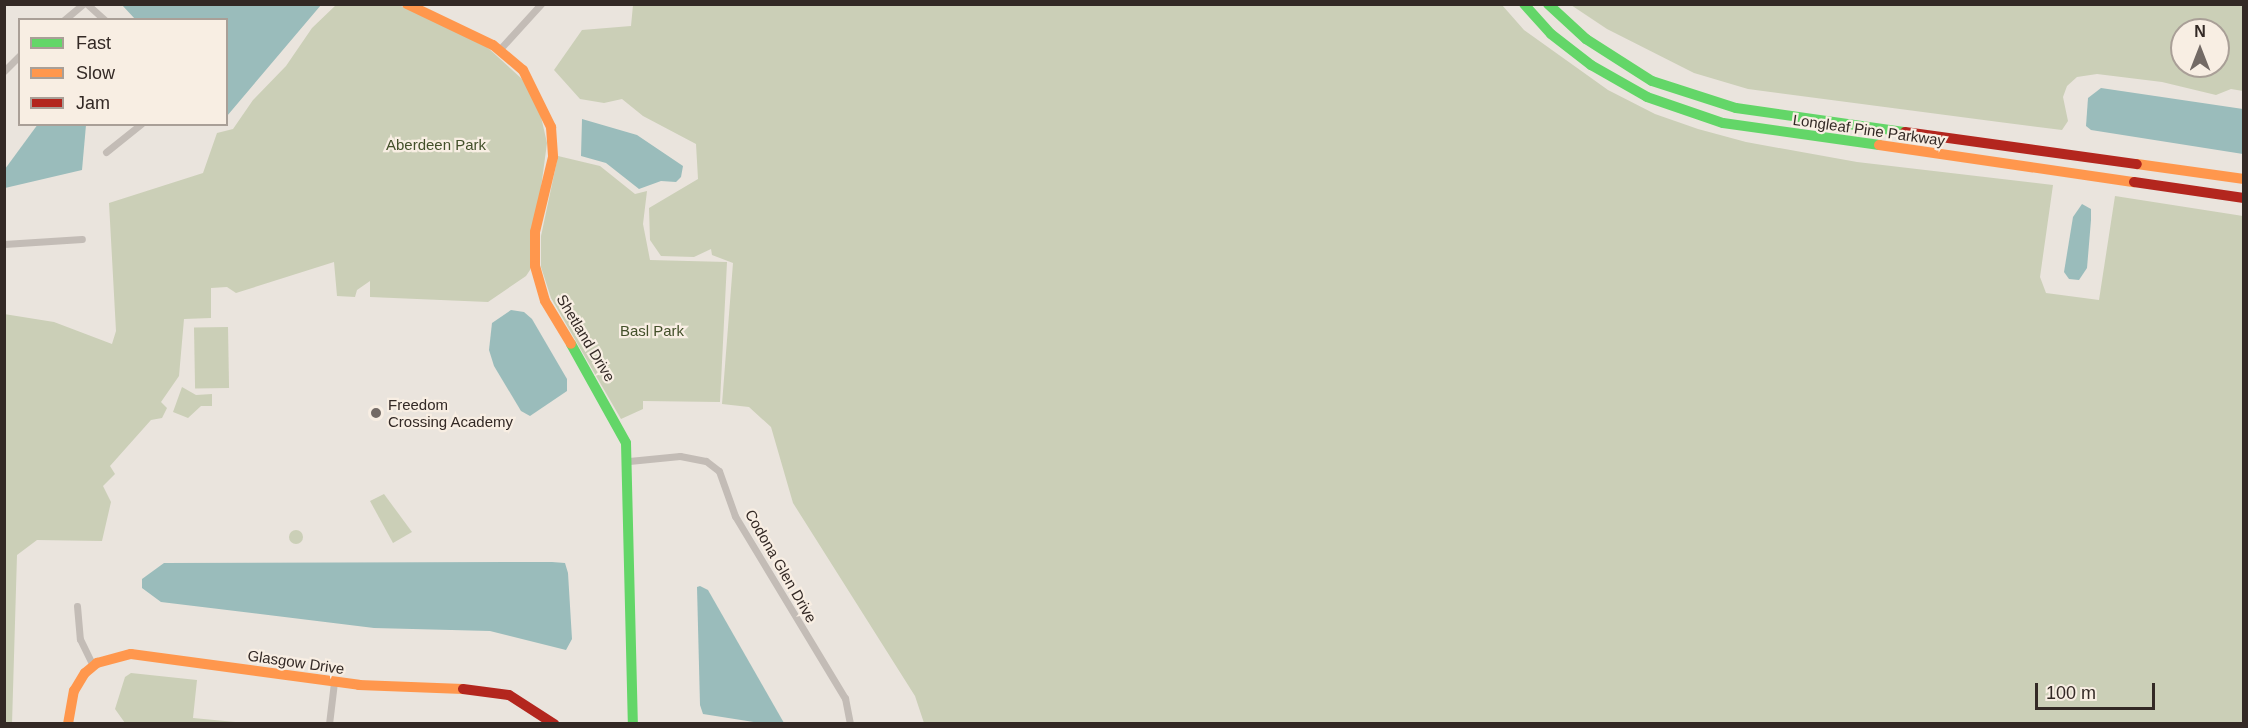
<!DOCTYPE html>
<style>
body{margin:0}
#map{position:relative;width:2248px;height:728px;overflow:hidden;background:#eae4dd;font-family:Arial,sans-serif}
div>[style]{position:absolute}
.green>*{inset:0;background:#cbcfb7;transform-origin:0 0}
.round{border-radius:50%}
.water>*{inset:0;background:#9abcbb}
.street>*{height:7px;margin:-3.5px;padding:0 3.5px;transform-origin:3.5px;border-radius:3.5px;background:#c3bcb6}
.fast>*{height:10px;margin:-5px;padding:0 5px;transform-origin:5px;border-radius:5px;background:#63d668}
.slow>*{height:10px;margin:-5px;padding:0 5px;transform-origin:5px;border-radius:5px;background:#ff974d}
.jam>*{height:10px;margin:-5px;padding:0 5px;transform-origin:5px;border-radius:5px;background:#b3261e}
.dots>*{width:16px;height:16px;translate:-50% -50%;box-sizing:border-box;border:3px solid #f8eee3;border-radius:50%}
span{translate:-50% -50%;white-space:nowrap;text-align:center;line-height:1.15;-webkit-text-stroke:4.5px #f8eee3;paint-order:stroke}
.street-label{font-size:15px;color:#332925}
.park-label{font-size:15px;color:#43502a}
.poi-label{font-size:15px;color:#332925}
.left{translate:0 -50%;text-align:left}
.frame{position:absolute;inset:0;border:6px solid #332925;pointer-events:none}
.legend{position:absolute;left:18px;top:18px;width:210px;height:108px;box-sizing:border-box;background:#f8eee3;border:2px solid #a99f97;margin:0;padding:8px 10px;list-style:none;font-size:18px;color:#332925}
.legend li{display:flex;align-items:center;gap:12px;height:30px}
.legend b{width:30px;border:2px solid #a99f97}
.north{position:absolute;left:2170px;top:18px;width:60px;height:60px;box-sizing:border-box;background:#f8eee3;border:2px solid #a99f97;border-radius:50%;rotate:0deg;font-size:16px;font-weight:700;line-height:24px;text-align:center;color:#332925}
.north::after{content:'';display:block;margin:auto;width:21px;height:27px;background:#736a65;clip-path:polygon(50% 0,100% 100%,50% 72%,0 100%)}
.scale{position:absolute;left:2035px;top:683px;width:120px;height:27px;box-sizing:border-box;border:3px solid #332925;border-top:0;padding-left:8px;font-size:18px;line-height:21px;white-space:nowrap;color:#332925;-webkit-text-stroke:4px #f8eee3;paint-order:stroke}
</style>
<div id="map">
<div class="green">
<i style="clip-path:polygon(336px 5px,399px 5px,486px 46px,522px 79px,539px 108px,547px 143px,530px 270px,526px 276px,488px 302px,370px 297px,370px 281px,357px 290px,355px 297px,337px 296px,334px 262px,236px 293px,227px 287px,211px 288px,211px 318px,184px 319px,179px 376px,161px 402px,167px 408px,162px 418px,151px 420px,110px 466px,115px 474px,103px 486px,111px 502px,102px 541px,37px 540px,17px 555px,12px 724px,4px 723px,4px 314px,54px 322px,112px 344px,116px 331px,109px 203px,203px 173px,217px 133px,233px 129px,253px 100px,286px 66px,312px 28px)"></i>
<i style="clip-path:polygon(633px 5px,1502px 5px,1524px 30px,1608px 90px,1655px 114px,1698px 129px,1746px 142px,1857px 162px,2053px 185px,2040px 277px,2046px 293px,2099px 300px,2115px 196px,2243px 216px,2243px 723px,924px 723px,915px 696px,793px 503px,771px 427px,749px 407px,722px 404px,733px 263px,712px 255px,711px 249px,694px 257px,661px 256px,650px 240px,649px 208px,698px 179px,696px 144px,643px 116px,622px 99px,604px 103px,580px 99px,554px 70px,582px 30px,631px 26px)"></i>
<i style="clip-path:polygon(evenodd,1571px 5px,2243px 5px,2243px 91px,2231px 89px,2216px 95px,2162px 82px,2097px 74px,2077px 77px,2067px 86px,2063px 97px,2068px 121px,2062px 130px,1999px 122px,1748px 89px,1694px 73px,1607px 29px,1571px 5px,2182px 30px,2218px 30px,2218px 66px,2182px 66px,2182px 30px)"></i>
<i style="clip-path:polygon(558px 156px,600px 166px,635px 194px,647px 191px,643px 224px,650px 260px,727px 262px,720px 402px,643px 401px,643px 409px,621px 419px,551px 298px,541px 267px,541px 236px)"></i>
<i style="left:228px;top:327px;width:61px;height:34px;rotate:89deg"></i>
<i style="clip-path:polygon(182px 387px,196px 395px,212px 394px,212px 406px,201px 406px,188px 418px,173px 412px)"></i>
<i style="clip-path:polygon(384px 494px,412px 532px,393px 543px,370px 501px)"></i>
<i class="round" style="left:289px;top:530px;width:14px;height:14px"></i>
<i style="clip-path:polygon(131px 673px,197px 680px,193px 718px,246px 723px,125px 723px,115px 709px,125px 677px)"></i>
</div>
<div class="water">
<i style="clip-path:polygon(122px 5px,321px 5px,227px 116px,226px 20px,135px 19px)"></i>
<i style="clip-path:polygon(2101px 88px,2243px 109px,2243px 154px,2091px 130px,2086px 126px,2088px 98px)"></i>
<i style="clip-path:polygon(582px 119px,637px 135px,683px 166px,681px 177px,676px 182px,661px 181px,639px 189px,606px 163px,581px 156px)"></i>
<i style="clip-path:polygon(38px 124px,86px 125px,82px 170px,5px 188px,5px 169px)"></i>
<i style="clip-path:polygon(2082px 204px,2091px 209px,2091px 220px,2087px 268px,2079px 280px,2069px 279px,2064px 272px,2073px 217px)"></i>
<i style="clip-path:polygon(511px 310px,524px 312px,532px 319px,567px 379px,567px 391px,530px 416px,521px 411px,494px 366px,489px 350px,492px 323px)"></i>
<i style="clip-path:polygon(552px 562px,565px 563px,568px 573px,572px 639px,566px 650px,490px 631px,374px 628px,161px 602px,142px 588px,142px 579px,164px 563px)"></i>
<i style="clip-path:polygon(700px 586px,708px 590px,784px 723px,760px 723px,703px 714px,700px 705px,697px 587px)"></i>
</div>
<div class="street">
<i style="left:87px;top:4px;width:24px;rotate:42deg"></i>
<i style="left:64px;top:20px;width:25px;rotate:-40deg"></i>
<i style="left:499px;top:50px;width:62px;rotate:-47.6deg"></i>
<i style="left:4px;top:71px;width:23px;rotate:-45deg"></i>
<i style="left:106px;top:152px;width:45px;rotate:-38.7deg"></i>
<i style="left:4px;top:244px;width:78px;rotate:-3.7deg"></i>
<i style="left:629px;top:461px;width:51px;rotate:-5.6deg"></i>
<i style="left:680px;top:456px;width:26px;rotate:11deg"></i>
<i style="left:706px;top:461px;width:16px;rotate:38deg"></i>
<i style="left:719px;top:471px;width:48px;rotate:70.4deg"></i>
<i style="left:735px;top:516px;width:213px;rotate:58.9deg"></i>
<i style="left:845px;top:698px;width:26px;rotate:79deg"></i>
<i style="left:77px;top:606px;width:33px;rotate:85deg"></i>
<i style="left:80px;top:639px;width:30px;rotate:64deg"></i>
<i style="left:329px;top:724px;width:42px;rotate:-83.2deg"></i>
</div>
<div class="fast">
<i style="left:1524px;top:4px;width:40px;rotate:48deg"></i>
<i style="left:1551px;top:34px;width:51px;rotate:37.8deg"></i>
<i style="left:1591px;top:65px;width:64px;rotate:29.7deg"></i>
<i style="left:1647px;top:97px;width:80px;rotate:18.9deg"></i>
<i style="left:1723px;top:123px;width:158px;rotate:8deg"></i>
<i style="left:1548px;top:4px;width:52px;rotate:42.6deg"></i>
<i style="left:1586px;top:39px;width:78px;rotate:32.5deg"></i>
<i style="left:1652px;top:81px;width:88px;rotate:17.8deg"></i>
<i style="left:1736px;top:108px;width:171px;rotate:8.1deg"></i>
<i style="left:571px;top:344px;width:113px;rotate:60.9deg"></i>
<i style="left:626px;top:443px;width:281px;rotate:88.6deg"></i>
</div>
<div class="slow">
<i style="left:407px;top:4px;width:95px;rotate:25.5deg"></i>
<i style="left:493px;top:45px;width:39px;rotate:40deg"></i>
<i style="left:523px;top:70px;width:64px;rotate:63.8deg"></i>
<i style="left:551px;top:127px;width:30px;rotate:86deg"></i>
<i style="left:553px;top:157px;width:77px;rotate:103.5deg"></i>
<i style="left:535px;top:232px;width:34px;rotate:90deg"></i>
<i style="left:535px;top:266px;width:36px;rotate:74deg"></i>
<i style="left:545px;top:301px;width:50px;rotate:58.8deg"></i>
<i style="left:1879px;top:145px;width:258px;rotate:8.3deg"></i>
<i style="left:2137px;top:164px;width:108px;rotate:8deg"></i>
<i style="left:68px;top:724px;width:34px;rotate:-80deg"></i>
<i style="left:74px;top:691px;width:21px;rotate:-59deg"></i>
<i style="left:85px;top:673px;width:16px;rotate:-40deg"></i>
<i style="left:97px;top:663px;width:35px;rotate:-15deg"></i>
<i style="left:131px;top:654px;width:230px;rotate:7.7deg"></i>
<i style="left:359px;top:685px;width:104px;rotate:2.2deg"></i>
</div>
<div class="jam">
<i style="left:1905px;top:132px;width:234px;rotate:7.9deg"></i>
<i style="left:2134px;top:182px;width:111px;rotate:8.3deg"></i>
<i style="left:463px;top:689px;width:46px;rotate:7.4deg"></i>
<i style="left:509px;top:695px;width:54px;rotate:32.8deg"></i>
</div>
<div class="dots">
<i style="left:376px;top:413px;background:#736a65"></i>
</div>
<div class="street-label">
<span style="left:1869px;top:130px;rotate:8deg">Longleaf Pine Parkway</span>
<span style="left:586px;top:338px;rotate:59deg">Shetland Drive</span>
<span style="left:781px;top:566px;rotate:60deg">Codona Glen Drive</span>
<span style="left:296px;top:662px;rotate:8deg">Glasgow Drive</span>
</div>
<div class="park-label">
<span style="left:436px;top:145px">Aberdeen Park</span>
<span style="left:652px;top:331px">Basl Park</span>
</div>
<div class="poi-label">
<span class="left" style="left:388px;top:413px">Freedom<br>Crossing Academy</span>
</div>
<div class="frame"></div>
<ul class="legend">
<li><b style="height:8px;background:#63d668"></b>Fast</li>
<li><b style="height:8px;background:#ff974d"></b>Slow</li>
<li><b style="height:8px;background:#b3261e"></b>Jam</li>
</ul>
<div class="north">N</div>
<div class="scale">100 m</div>
</div>
